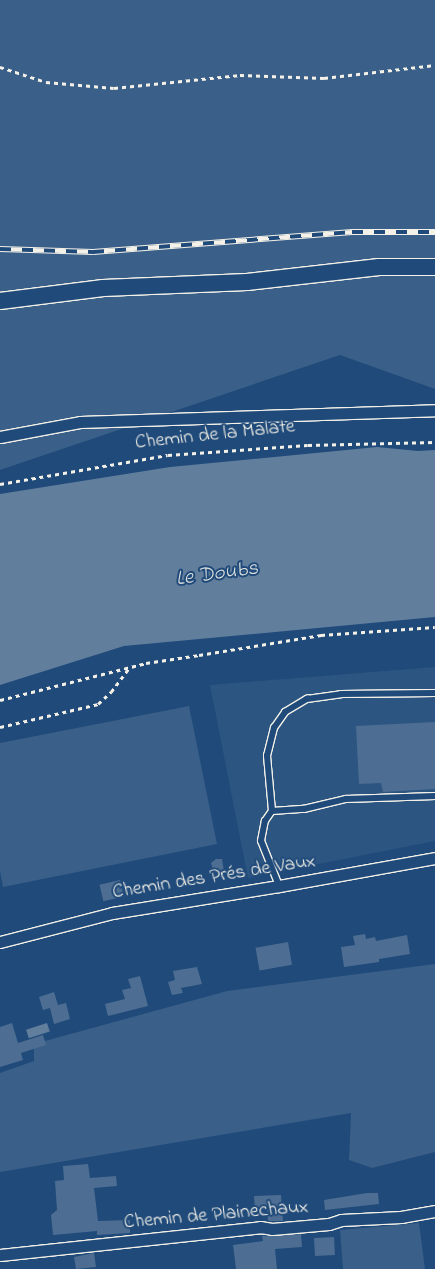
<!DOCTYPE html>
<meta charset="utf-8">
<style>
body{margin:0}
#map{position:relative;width:435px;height:1269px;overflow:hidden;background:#1f4a7a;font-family:"Indie Flower",sans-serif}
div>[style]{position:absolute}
.built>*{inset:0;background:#2d5581}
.green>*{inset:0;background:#3a5f88}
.water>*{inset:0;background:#627e9d;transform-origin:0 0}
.building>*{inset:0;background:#4d6e92;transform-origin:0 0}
.path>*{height:2.5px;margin-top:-1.25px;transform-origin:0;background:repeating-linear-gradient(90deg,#f4f1e8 0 4px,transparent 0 8px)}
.roads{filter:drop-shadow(1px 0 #f4f1e8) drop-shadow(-1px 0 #f4f1e8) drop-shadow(0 1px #f4f1e8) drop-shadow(0 -1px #f4f1e8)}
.lane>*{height:5.5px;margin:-2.75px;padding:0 2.75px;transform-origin:2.75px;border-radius:2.75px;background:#1f4a7a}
.street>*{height:11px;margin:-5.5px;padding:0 5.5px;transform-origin:5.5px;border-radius:5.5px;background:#1f4a7a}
.secondary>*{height:16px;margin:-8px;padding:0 8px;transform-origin:8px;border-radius:8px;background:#1f4a7a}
.rail>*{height:5.5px;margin-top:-2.75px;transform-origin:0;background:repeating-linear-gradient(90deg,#1f4a7a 0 11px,#f4f1e8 0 22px);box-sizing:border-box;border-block:1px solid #f4f1e8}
span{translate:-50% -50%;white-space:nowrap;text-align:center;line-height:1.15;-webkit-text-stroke:4px #1f4a7a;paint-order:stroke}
.street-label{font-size:20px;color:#f4f1e8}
.water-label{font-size:21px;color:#dee0dd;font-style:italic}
</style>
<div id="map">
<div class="built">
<i style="clip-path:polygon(435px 667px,435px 841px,248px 878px,210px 685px)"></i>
</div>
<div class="green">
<i style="clip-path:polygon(0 0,435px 0,435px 389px,340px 355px,0 470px)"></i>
<i style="clip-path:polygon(189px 706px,217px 844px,3px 887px,0 871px,0 743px)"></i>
<i style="clip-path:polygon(435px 964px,435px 1152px,372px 1168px,349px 1160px,351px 1113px,0 1172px,0 1073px,34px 1061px,34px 1044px,227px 991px)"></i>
<i style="clip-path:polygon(419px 1223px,425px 1269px,343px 1269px,340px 1230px)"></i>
</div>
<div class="water">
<i style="clip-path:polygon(377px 447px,418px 451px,435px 450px,435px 617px,124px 646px,0 685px,0 494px,170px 467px)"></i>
<i style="left:47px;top:1023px;width:9px;height:22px;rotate:72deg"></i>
</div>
<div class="building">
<i style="clip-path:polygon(435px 722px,435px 789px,383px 792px,381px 783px,359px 784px,356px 726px)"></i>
<i style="clip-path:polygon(222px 859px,224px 871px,213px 870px,211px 863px,216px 859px)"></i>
<i style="left:120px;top:880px;width:17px;height:21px;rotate:77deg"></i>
<i style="clip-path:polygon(365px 934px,366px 939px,375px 937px,376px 941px,407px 935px,410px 954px,379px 959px,379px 962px,344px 967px,341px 947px,355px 945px,353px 936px)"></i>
<i style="left:288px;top:942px;width:23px;height:33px;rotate:80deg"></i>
<i style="clip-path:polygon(197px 967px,202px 984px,181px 988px,183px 993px,172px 995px,168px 982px,175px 980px,173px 971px)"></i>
<i style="clip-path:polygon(140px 976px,148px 1006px,108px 1016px,105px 1004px,125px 999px,122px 990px,131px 988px,128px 979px)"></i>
<i style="clip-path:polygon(54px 992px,58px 1005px,66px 1003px,70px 1019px,54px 1024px,50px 1008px,43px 1010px,39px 997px)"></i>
<i style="clip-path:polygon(12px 1023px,18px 1043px,43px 1035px,46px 1045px,21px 1053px,23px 1060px,0 1067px,0 1027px)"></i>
<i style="clip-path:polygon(88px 1164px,90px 1178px,116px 1176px,117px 1186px,94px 1188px,98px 1221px,130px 1220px,130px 1233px,97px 1235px,97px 1231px,53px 1235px,51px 1215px,57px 1210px,55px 1181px,64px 1180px,63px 1166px)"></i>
<i style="clip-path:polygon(367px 1193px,378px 1193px,379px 1204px,325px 1210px,324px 1200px)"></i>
<i style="clip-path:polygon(281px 1195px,283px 1221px,268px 1221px,267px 1209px,255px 1210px,254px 1196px)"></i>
<i style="clip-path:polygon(301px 1234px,302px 1247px,275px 1249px,277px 1269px,236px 1269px,233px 1245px,263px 1241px,262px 1236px)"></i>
<i style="left:334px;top:1237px;width:18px;height:20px;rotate:87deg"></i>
<i style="clip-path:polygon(94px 1253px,96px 1267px,76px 1269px,74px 1257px)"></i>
</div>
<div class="path">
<i style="left:0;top:67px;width:48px;rotate:18.1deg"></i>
<i style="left:46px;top:82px;width:68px;rotate:5deg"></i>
<i style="left:114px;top:88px;width:127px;rotate:-5.9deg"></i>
<i style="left:240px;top:75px;width:84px;rotate:2deg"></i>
<i style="left:324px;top:78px;width:112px;rotate:-6.7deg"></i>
<i style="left:0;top:484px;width:170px;rotate:-9.8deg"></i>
<i style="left:168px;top:455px;width:140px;rotate:-4.1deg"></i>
<i style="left:308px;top:445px;width:127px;rotate:-1.4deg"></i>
<i style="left:0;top:700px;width:151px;rotate:-14.2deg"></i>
<i style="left:146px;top:663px;width:54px;rotate:-8.6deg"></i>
<i style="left:199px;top:655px;width:124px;rotate:-9.3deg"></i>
<i style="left:321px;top:635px;width:114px;rotate:-4deg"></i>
<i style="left:0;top:727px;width:101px;rotate:-13.2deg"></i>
<i style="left:98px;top:704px;width:18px;rotate:-43deg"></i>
<i style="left:111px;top:692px;width:30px;rotate:-53deg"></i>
</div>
<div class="roads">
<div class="lane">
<i style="left:272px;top:811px;width:55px;rotate:-95.2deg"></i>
<i style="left:267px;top:756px;width:29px;rotate:-76deg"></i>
<i style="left:274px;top:728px;width:19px;rotate:-55deg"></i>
<i style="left:285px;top:712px;width:26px;rotate:-31deg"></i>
<i style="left:307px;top:699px;width:34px;rotate:-8deg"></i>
<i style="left:341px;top:694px;width:94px;rotate:-0.6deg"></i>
<i style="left:279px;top:886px;width:48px;rotate:-111.8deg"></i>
<i style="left:261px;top:841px;width:20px;rotate:-79deg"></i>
<i style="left:265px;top:821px;width:12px;rotate:-55deg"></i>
<i style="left:272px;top:811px;width:32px;rotate:-4deg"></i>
<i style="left:304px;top:809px;width:43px;rotate:-13.4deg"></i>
<i style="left:346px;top:799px;width:89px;rotate:-1.9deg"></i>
</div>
<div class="street">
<i style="left:0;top:437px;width:81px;rotate:-10.6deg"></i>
<i style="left:80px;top:422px;width:355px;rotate:-1.9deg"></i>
<i style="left:0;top:942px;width:116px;rotate:-14.5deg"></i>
<i style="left:112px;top:913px;width:169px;rotate:-9.2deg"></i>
<i style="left:279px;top:886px;width:158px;rotate:-10.2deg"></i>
<i style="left:0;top:1255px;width:262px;rotate:-6.1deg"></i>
<i style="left:260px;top:1227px;width:12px;rotate:9deg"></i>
<i style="left:272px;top:1229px;width:57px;rotate:-5deg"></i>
<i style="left:329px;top:1224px;width:13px;rotate:-18deg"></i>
<i style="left:341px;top:1220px;width:60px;rotate:-2.9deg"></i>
<i style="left:401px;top:1217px;width:35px;rotate:-10deg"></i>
</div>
<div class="secondary">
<i style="left:0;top:301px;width:104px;rotate:-7.2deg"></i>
<i style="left:103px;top:288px;width:144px;rotate:-2.4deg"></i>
<i style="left:247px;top:282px;width:133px;rotate:-6.5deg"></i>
<i style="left:379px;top:267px;width:56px"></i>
</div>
</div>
<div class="rail">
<i style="left:0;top:249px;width:93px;rotate:1.8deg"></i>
<i style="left:93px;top:252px;width:260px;rotate:-4.4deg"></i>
<i style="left:352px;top:232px;width:83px"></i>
</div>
<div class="street-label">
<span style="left:215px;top:435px;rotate:-6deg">Chemin de la Malate</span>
<span style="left:214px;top:877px;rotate:-9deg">Chemin des Prés de Vaux</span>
<span style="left:216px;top:1215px;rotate:-5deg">Chemin de Plainechaux</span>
</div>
<div class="water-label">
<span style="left:217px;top:574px;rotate:-8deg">Le Doubs</span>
</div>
</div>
